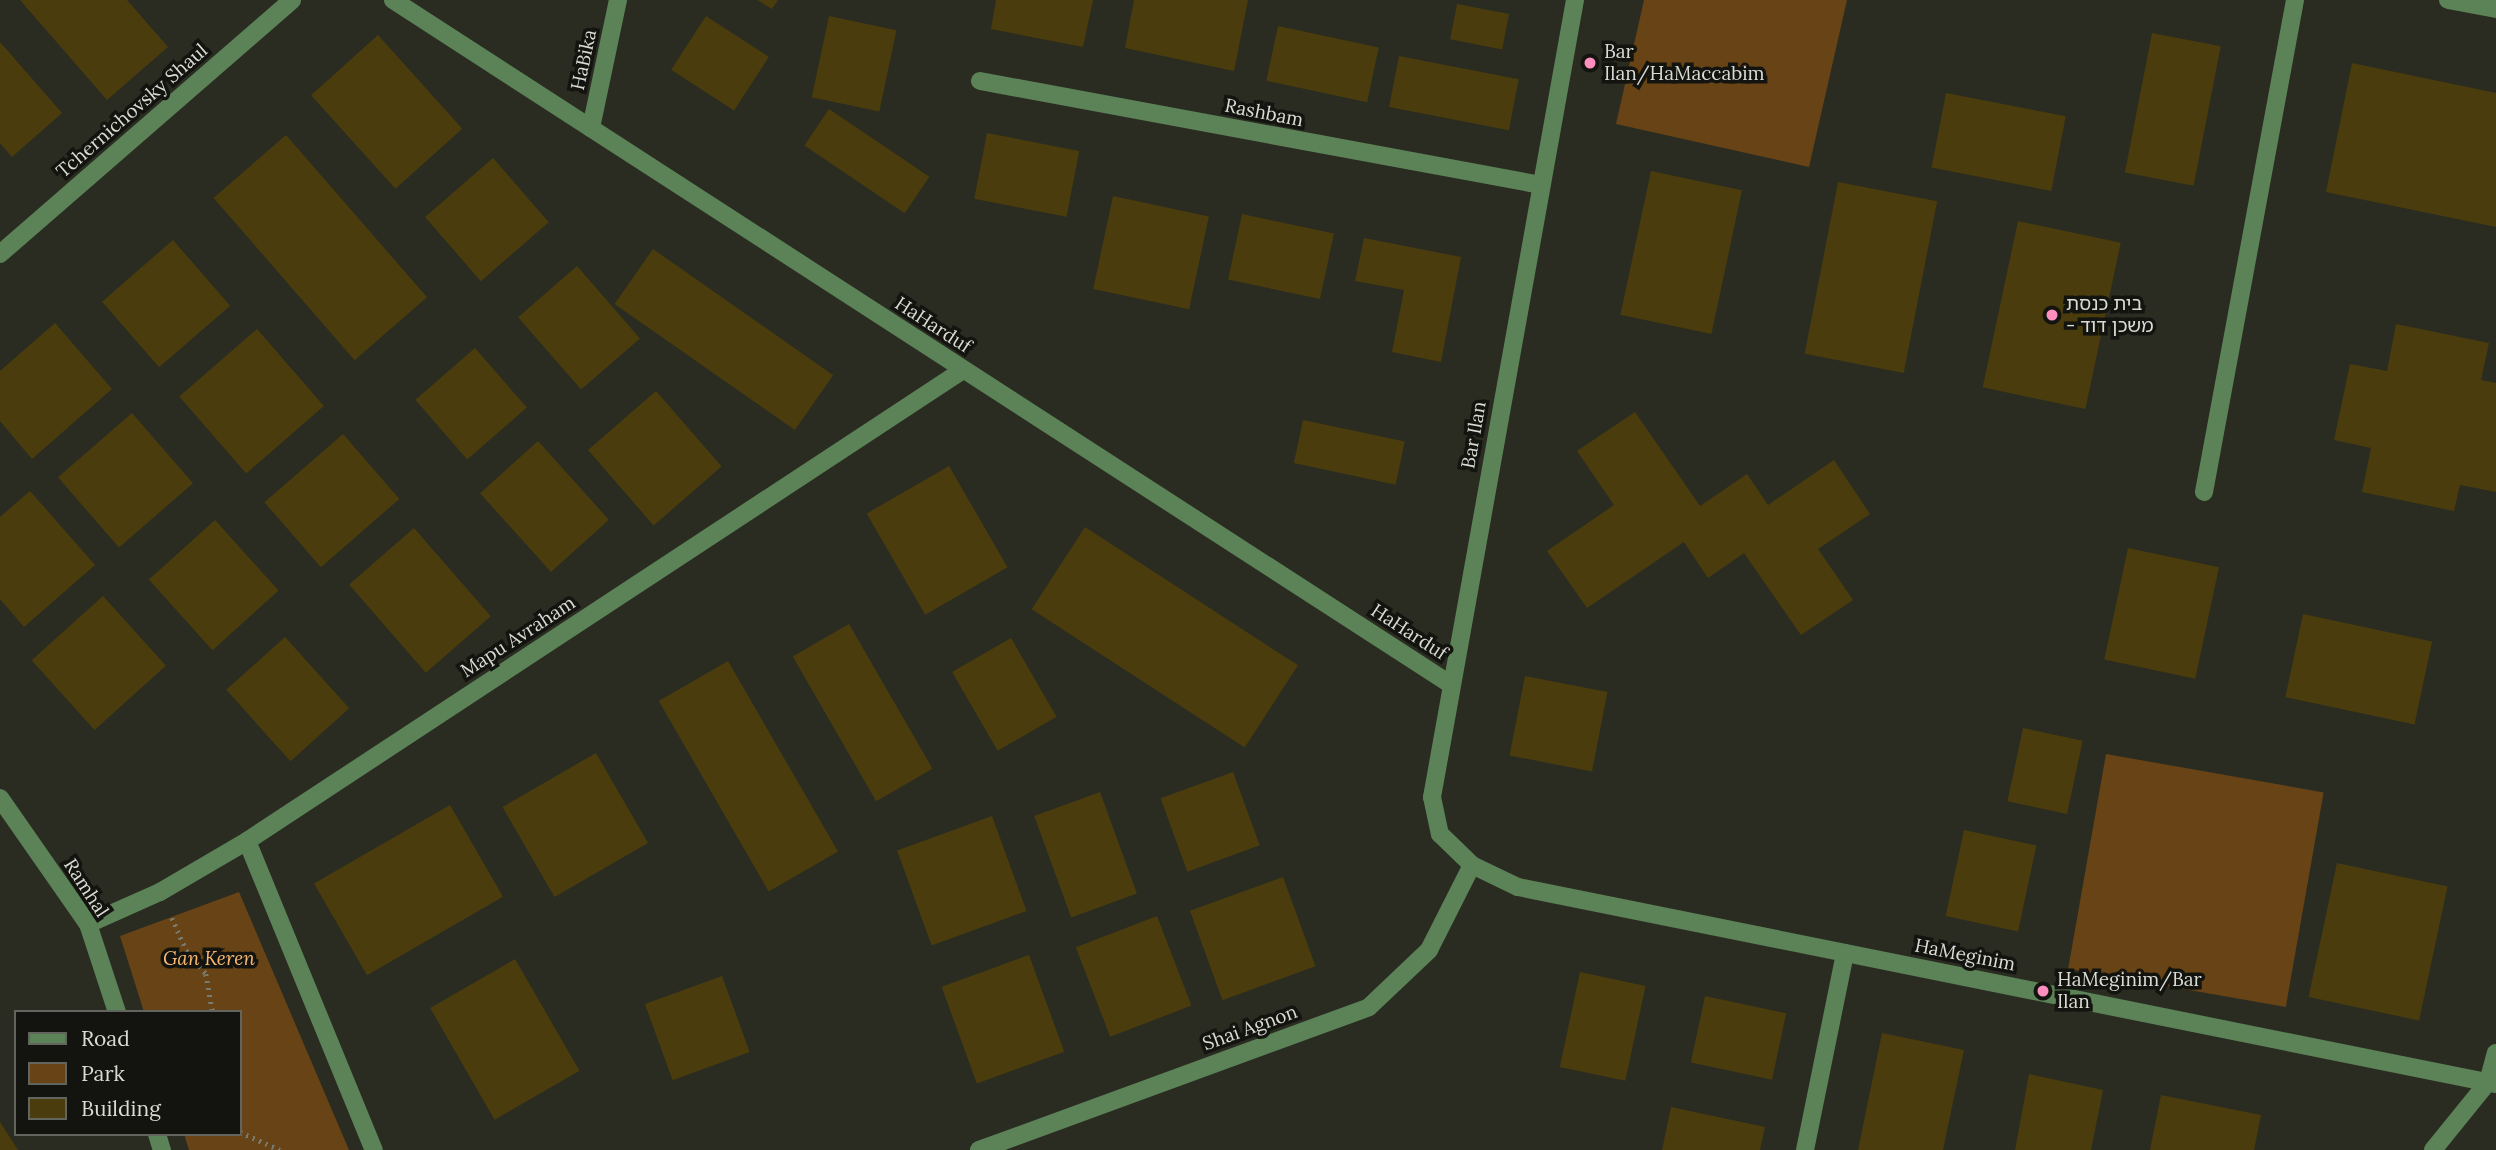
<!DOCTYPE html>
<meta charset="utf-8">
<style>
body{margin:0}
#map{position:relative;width:2496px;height:1150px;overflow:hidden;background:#2a2c21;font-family:Lora,"Noto Sans Hebrew",serif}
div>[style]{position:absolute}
.green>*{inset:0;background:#674316;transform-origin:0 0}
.building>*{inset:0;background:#4a3c0d;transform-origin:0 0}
.path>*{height:4.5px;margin-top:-2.25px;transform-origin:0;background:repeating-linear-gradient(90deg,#797b71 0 2px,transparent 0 7px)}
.minor>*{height:18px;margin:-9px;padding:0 9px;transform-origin:9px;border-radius:9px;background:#5c8257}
.dots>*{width:19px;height:19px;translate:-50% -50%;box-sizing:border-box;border:4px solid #13140f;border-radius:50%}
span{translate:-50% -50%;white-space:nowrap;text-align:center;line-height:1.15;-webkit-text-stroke:7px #13140f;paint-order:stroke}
.poi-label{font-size:19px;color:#d9dbd4}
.left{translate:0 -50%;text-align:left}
.street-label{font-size:19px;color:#d9dbd4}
.park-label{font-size:19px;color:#f6b874;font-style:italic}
.legend{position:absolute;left:14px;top:1010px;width:228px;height:126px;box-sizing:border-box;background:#13140f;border:2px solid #62645e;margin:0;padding:9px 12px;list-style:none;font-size:21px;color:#d9dbd4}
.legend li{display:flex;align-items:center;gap:14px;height:35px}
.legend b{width:35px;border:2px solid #62645e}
</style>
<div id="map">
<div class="green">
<i style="clip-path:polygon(1644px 0,1847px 0,1809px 167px,1616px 124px)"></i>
<i style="left:2106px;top:754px;width:221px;height:218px;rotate:10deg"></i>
<i style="clip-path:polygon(239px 892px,349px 1150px,189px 1150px,184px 1134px,240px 1134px,240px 1012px,144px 1012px,120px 936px)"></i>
</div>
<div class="building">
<i style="clip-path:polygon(20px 0,127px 0,168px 47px,107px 100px)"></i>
<i style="clip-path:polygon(757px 0,778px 0,772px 9px)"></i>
<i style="clip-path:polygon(996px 0,1093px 0,1083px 47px,991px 29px)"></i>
<i style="clip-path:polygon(1134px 0,1248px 0,1234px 71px,1125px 48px)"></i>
<i style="left:1457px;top:4px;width:53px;height:36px;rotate:11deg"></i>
<i style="left:706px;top:16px;width:75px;height:64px;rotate:33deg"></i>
<i style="left:829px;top:16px;width:69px;height:83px;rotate:12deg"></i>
<i style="left:1278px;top:26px;width:103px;height:56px;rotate:12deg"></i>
<i style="left:2152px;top:33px;width:70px;height:142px;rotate:11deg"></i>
<i style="left:378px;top:35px;width:126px;height:90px;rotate:48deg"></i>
<i style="clip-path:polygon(0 42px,62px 113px,12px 157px,0 143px)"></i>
<i style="left:1399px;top:56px;width:122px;height:52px;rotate:11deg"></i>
<i style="clip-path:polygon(2352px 63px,2496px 93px,2496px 227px,2326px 192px)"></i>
<i style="left:1946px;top:93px;width:122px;height:76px;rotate:11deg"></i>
<i style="left:829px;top:109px;width:121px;height:44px;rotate:34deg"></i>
<i style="left:987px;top:133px;width:94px;height:67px;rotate:11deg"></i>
<i style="left:286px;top:135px;width:215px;height:96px;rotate:49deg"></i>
<i style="left:493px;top:158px;width:85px;height:90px;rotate:49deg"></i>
<i style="left:1651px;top:171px;width:93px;height:147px;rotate:12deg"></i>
<i style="left:1838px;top:182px;width:101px;height:175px;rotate:11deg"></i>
<i style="left:1113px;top:196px;width:98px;height:95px;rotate:12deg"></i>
<i style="left:1242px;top:214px;width:94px;height:67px;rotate:12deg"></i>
<i style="left:2018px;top:221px;width:105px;height:170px;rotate:12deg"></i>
<i style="clip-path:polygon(1364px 238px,1461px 257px,1441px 362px,1392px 352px,1404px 290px,1355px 281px)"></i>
<i style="left:173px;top:240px;width:87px;height:94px;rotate:49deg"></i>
<i style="left:653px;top:249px;width:220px;height:67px;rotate:35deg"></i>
<i style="left:577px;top:266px;width:96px;height:78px;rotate:49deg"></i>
<i style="clip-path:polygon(55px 323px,112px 389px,32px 459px,0 421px,0 371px)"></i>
<i style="clip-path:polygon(2396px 324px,2489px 343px,2481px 380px,2496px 383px,2496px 492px,2460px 485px,2454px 511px,2362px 492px,2371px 448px,2334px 440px,2350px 364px,2387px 371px)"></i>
<i style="left:257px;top:329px;width:102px;height:103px;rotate:49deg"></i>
<i style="left:475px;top:348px;width:79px;height:79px;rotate:49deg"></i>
<i style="left:656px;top:391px;width:100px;height:90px;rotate:49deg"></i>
<i style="clip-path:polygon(1635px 412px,1700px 506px,1747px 474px,1768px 505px,1834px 460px,1870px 514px,1818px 549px,1853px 600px,1801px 635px,1744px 553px,1708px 578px,1684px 542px,1587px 608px,1547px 551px,1614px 505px,1577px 451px)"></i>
<i style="left:132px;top:413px;width:93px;height:98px;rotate:49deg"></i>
<i style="left:1303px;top:420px;width:104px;height:44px;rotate:12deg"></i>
<i style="left:343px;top:434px;width:86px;height:104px;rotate:49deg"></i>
<i style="left:538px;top:441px;width:106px;height:78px;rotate:48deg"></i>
<i style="left:949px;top:466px;width:117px;height:95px;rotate:60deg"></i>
<i style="clip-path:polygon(30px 491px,95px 565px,24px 627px,0 599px,0 517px)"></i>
<i style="left:215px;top:520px;width:95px;height:89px;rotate:48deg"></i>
<i style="left:1085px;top:527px;width:254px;height:98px;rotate:33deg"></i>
<i style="left:414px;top:528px;width:117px;height:86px;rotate:49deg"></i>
<i style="left:2128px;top:548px;width:93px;height:114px;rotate:12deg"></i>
<i style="left:103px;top:596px;width:94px;height:96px;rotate:48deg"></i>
<i style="left:2303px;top:614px;width:132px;height:85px;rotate:12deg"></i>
<i style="left:849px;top:624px;width:167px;height:65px;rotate:60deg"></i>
<i style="left:285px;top:637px;width:96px;height:79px;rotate:48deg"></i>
<i style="left:1011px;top:638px;width:91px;height:68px;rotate:60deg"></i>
<i style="left:728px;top:661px;width:220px;height:80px;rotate:60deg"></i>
<i style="left:1525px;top:676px;width:84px;height:81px;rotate:11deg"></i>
<i style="left:2023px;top:728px;width:61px;height:75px;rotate:12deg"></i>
<i style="left:596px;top:753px;width:104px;height:108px;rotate:60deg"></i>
<i style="left:1233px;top:772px;width:78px;height:77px;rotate:70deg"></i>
<i style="left:1100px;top:792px;width:108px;height:70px;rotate:70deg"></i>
<i style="left:450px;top:805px;width:106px;height:157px;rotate:60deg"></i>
<i style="left:992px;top:816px;width:101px;height:101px;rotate:70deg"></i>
<i style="left:1964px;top:830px;width:74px;height:88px;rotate:12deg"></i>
<i style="left:2337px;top:863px;width:113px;height:137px;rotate:12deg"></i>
<i style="left:1283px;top:877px;width:95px;height:99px;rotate:70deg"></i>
<i style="left:1157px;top:916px;width:96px;height:87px;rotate:69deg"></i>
<i style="left:1029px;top:955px;width:103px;height:93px;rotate:70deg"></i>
<i style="left:515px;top:959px;width:129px;height:98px;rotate:60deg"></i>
<i style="left:1580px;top:972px;width:67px;height:97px;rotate:12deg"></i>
<i style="left:722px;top:976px;width:81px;height:82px;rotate:70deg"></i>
<i style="left:1705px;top:996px;width:83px;height:68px;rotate:12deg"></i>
<i style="clip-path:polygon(1882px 1033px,1964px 1050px,1943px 1150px,1858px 1150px)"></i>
<i style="clip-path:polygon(2029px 1074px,2103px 1090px,2091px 1150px,2015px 1150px)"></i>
<i style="clip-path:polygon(2161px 1095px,2261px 1115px,2254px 1150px,2150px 1150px)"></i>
<i style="clip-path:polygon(1671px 1107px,1765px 1127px,1760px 1150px,1662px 1150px)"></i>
<i style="clip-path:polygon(0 1122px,18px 1150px,0 1150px)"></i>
</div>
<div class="path">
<i style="left:172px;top:918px;width:35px;rotate:66deg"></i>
<i style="left:186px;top:950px;width:31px;rotate:50deg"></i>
<i style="left:206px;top:974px;width:39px;rotate:80deg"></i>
<i style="left:240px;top:1132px;width:44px;rotate:24.2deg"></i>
</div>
<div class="minor">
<i style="left:393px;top:0;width:1259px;rotate:32.91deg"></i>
<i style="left:1575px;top:0;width:810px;rotate:100.17deg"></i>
<i style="left:1432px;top:797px;width:38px;rotate:78deg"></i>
<i style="left:1440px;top:834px;width:45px;rotate:44.1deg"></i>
<i style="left:1472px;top:865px;width:51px;rotate:25.6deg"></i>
<i style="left:1518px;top:887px;width:998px;rotate:11.39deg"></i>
<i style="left:2448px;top:0;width:49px;rotate:10.6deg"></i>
<i style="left:980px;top:81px;width:571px;rotate:10.5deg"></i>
<i style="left:591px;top:128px;width:131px;rotate:-78.1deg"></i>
<i style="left:0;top:254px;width:387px;rotate:-41deg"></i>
<i style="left:2204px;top:492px;width:500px;rotate:-79.52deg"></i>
<i style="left:0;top:798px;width:154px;rotate:55.1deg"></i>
<i style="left:88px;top:924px;width:93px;rotate:71.8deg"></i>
<i style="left:247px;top:841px;width:334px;rotate:67.7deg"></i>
<i style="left:88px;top:924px;width:79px;rotate:-24deg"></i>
<i style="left:160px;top:892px;width:101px;rotate:-30.4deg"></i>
<i style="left:247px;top:841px;width:857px;rotate:-33.34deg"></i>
<i style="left:157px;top:1134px;width:17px;rotate:73deg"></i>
<i style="left:979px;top:1150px;width:415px;rotate:-20.1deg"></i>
<i style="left:1369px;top:1007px;width:83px;rotate:-43.5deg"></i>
<i style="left:1429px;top:950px;width:95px;rotate:-63.2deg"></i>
<i style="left:1805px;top:1150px;width:201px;rotate:-78.5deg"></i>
<i style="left:2433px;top:1150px;width:87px;rotate:-51deg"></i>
<i style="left:2488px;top:1082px;width:30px;rotate:-75deg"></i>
</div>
<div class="dots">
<i style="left:1590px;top:63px;background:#fd8ebe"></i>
<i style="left:2052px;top:315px;background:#fd8ebe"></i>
<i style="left:2043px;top:991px;background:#fd8ebe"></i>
</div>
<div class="poi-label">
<span class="left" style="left:1604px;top:63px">Bar<br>Ilan/HaMaccabim</span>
<span class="left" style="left:2066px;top:315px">בית כנסת<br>- משכן דוד</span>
<span class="left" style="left:2057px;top:991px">HaMeginim/Bar<br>Ilan</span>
</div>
<div class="street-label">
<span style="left:584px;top:60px;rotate:-78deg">HaBika</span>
<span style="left:132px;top:111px;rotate:-41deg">Tchernichovsky Shaul</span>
<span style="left:1264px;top:113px;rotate:11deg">Rashbam</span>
<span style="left:933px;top:325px;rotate:33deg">HaHarduf</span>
<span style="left:1474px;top:435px;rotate:-80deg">Bar Ilan</span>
<span style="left:1409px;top:632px;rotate:33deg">HaHarduf</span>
<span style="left:518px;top:637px;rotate:-33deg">Mapu Avraham</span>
<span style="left:86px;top:888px;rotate:57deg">Ramhal</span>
<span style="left:1965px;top:955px;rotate:11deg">HaMeginim</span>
<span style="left:1250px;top:1028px;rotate:-20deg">Shai Agnon</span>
</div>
<div class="park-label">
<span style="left:209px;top:959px">Gan Keren</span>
</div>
<ul class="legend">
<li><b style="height:9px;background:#5c8257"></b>Road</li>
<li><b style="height:19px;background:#674316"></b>Park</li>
<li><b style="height:19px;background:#4a3c0d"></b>Building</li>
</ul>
</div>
